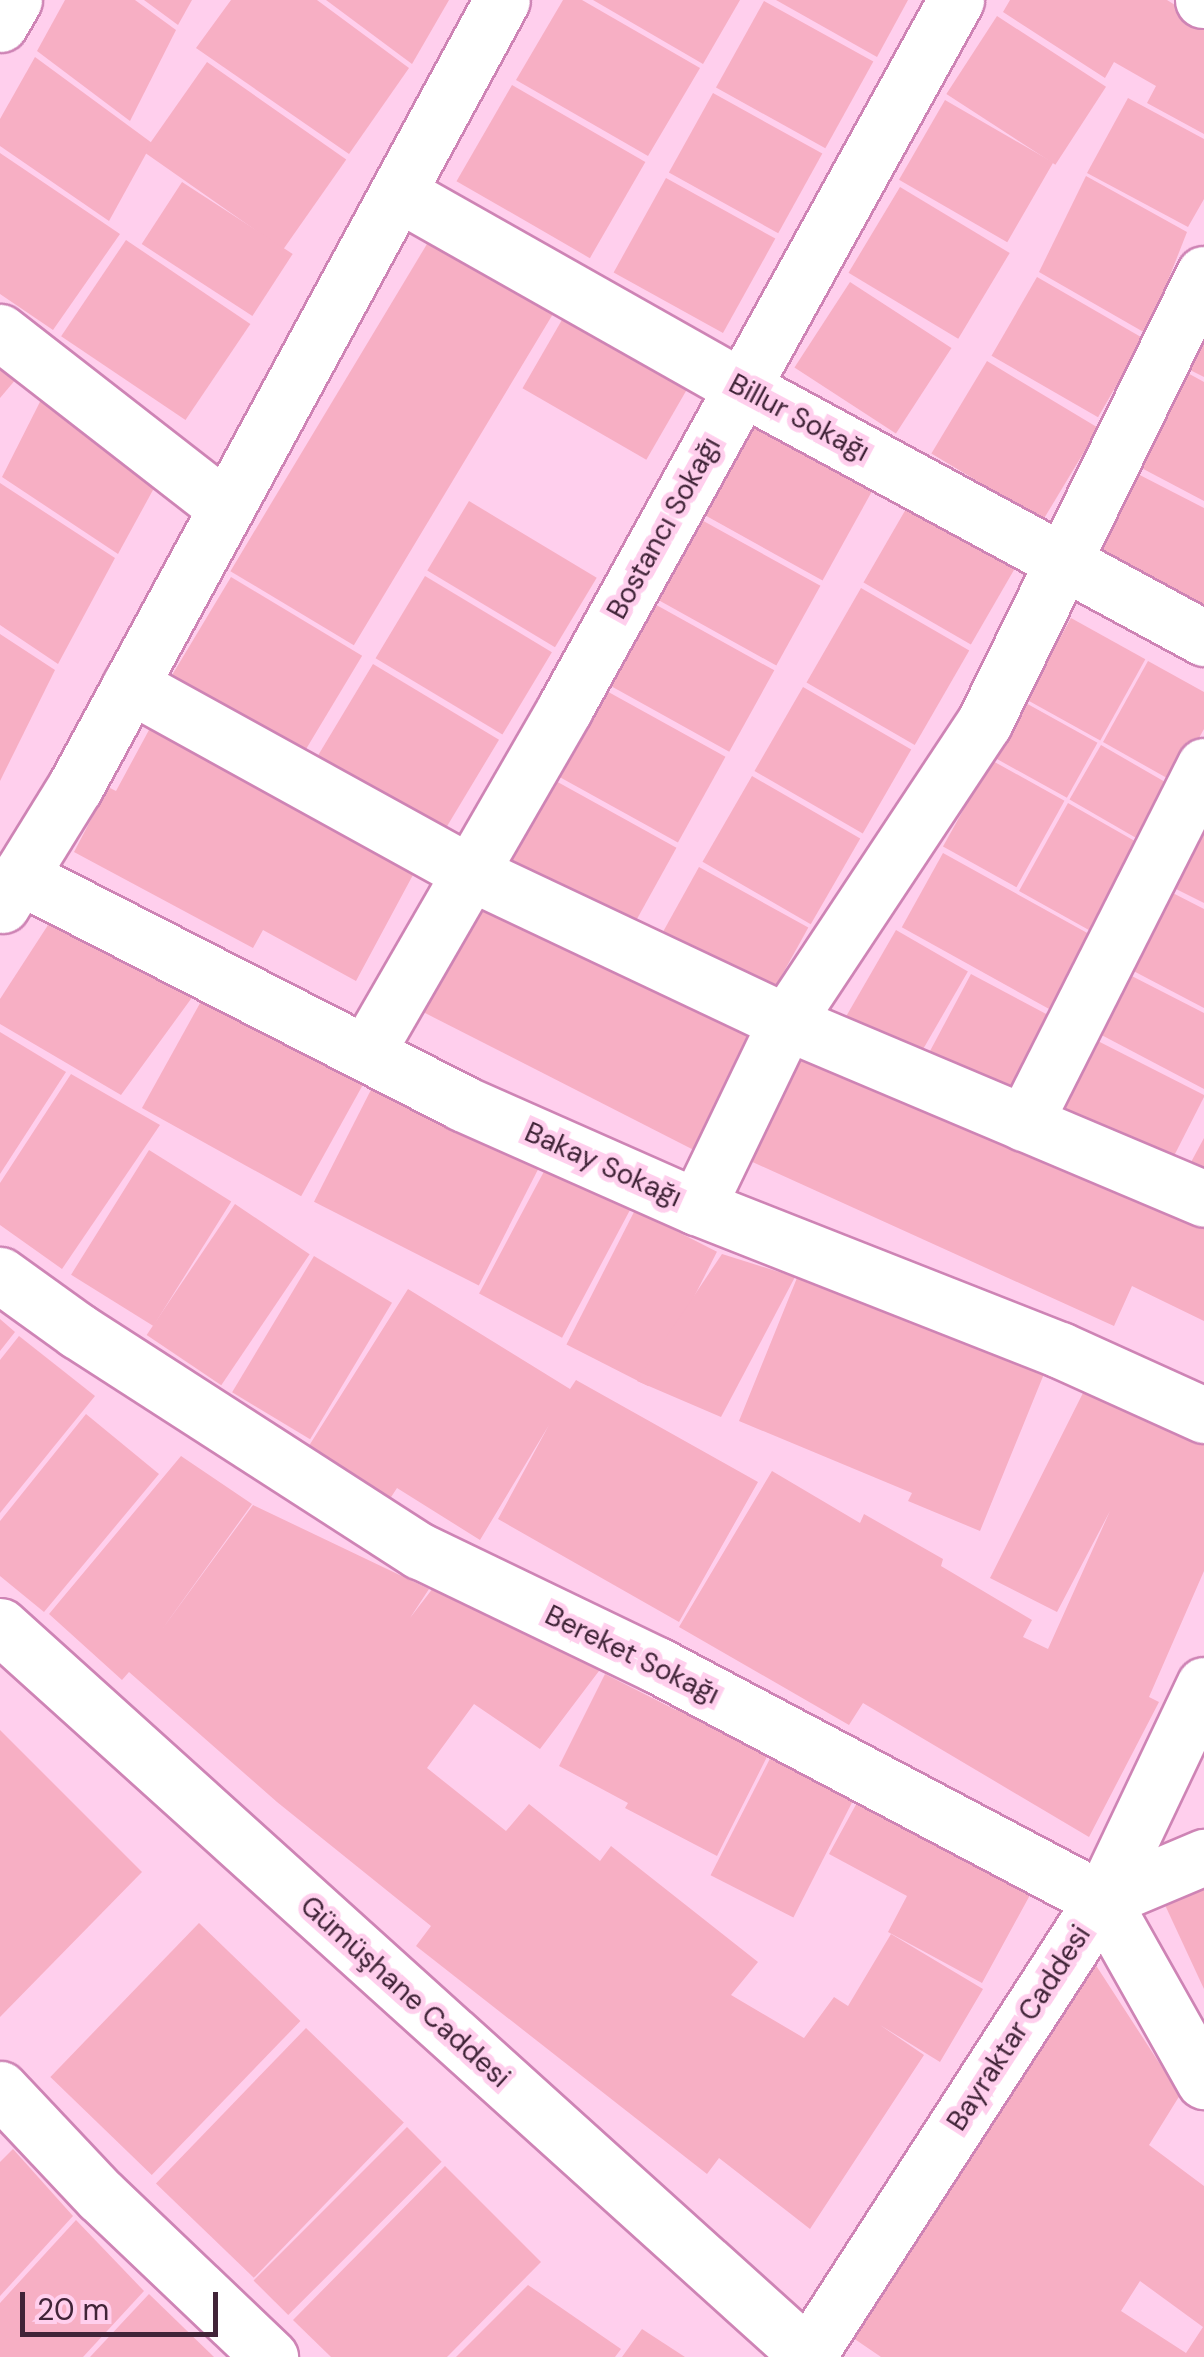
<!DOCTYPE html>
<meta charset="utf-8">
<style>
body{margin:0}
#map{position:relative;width:1204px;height:2357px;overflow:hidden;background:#ffcfed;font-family:"DM Sans",sans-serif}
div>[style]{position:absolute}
.building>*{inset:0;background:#f7afc4;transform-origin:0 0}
.roads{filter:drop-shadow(2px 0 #ce84b5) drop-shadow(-2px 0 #ce84b5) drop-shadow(0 2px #ce84b5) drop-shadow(0 -2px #ce84b5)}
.street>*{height:55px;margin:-27.5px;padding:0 27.5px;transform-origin:27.5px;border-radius:27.5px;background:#fff}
.secondary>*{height:55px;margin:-27.5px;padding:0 27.5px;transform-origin:27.5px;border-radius:27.5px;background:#fff}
span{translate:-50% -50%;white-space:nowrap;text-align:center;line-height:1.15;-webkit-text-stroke:10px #ffcfed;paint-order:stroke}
.street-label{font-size:28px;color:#412438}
.scale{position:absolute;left:20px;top:2292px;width:198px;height:45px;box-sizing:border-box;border:5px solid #412438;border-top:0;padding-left:12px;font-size:30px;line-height:35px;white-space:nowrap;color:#412438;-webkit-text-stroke:8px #ffcfed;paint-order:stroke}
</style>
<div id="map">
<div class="building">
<i style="clip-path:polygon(65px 0,135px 0,176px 30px,130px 121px,37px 51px)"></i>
<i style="clip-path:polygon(144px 0,192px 0,178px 25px)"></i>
<i style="clip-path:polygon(231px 0,317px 0,409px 68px,349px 154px,196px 48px)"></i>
<i style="clip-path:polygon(326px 0,449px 0,412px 64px)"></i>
<i style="clip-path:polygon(563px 0,582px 0,700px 68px,648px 156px,516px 80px)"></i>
<i style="clip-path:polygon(593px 0,740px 0,703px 64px)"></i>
<i style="clip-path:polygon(776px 0,908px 0,877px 57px)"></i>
<i style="clip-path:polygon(1010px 0,1167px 0,1204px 23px,1204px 134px,1147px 103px,1156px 86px,1114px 62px,1105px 78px,1003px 12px)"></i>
<i style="left:764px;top:1px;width:125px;height:99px;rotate:29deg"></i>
<i style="left:997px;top:16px;width:130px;height:93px;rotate:33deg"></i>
<i style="clip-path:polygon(35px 57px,152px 143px,109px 221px,0 146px,0 119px)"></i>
<i style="left:207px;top:62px;width:170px;height:110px;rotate:35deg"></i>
<i style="left:512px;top:85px;width:154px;height:111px;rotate:30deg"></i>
<i style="left:713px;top:93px;width:125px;height:91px;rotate:29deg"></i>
<i style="clip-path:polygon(1128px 98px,1204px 139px,1204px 199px,1188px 227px,1087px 173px)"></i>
<i style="left:945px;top:100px;width:125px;height:92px;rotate:30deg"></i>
<i style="clip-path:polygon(0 153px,120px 234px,53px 330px,0 294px)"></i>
<i style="clip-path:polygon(1086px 176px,1187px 232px,1147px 334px,1039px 272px)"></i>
<i style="left:666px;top:178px;width:125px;height:108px;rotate:29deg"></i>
<i style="left:182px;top:182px;width:132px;height:74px;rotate:33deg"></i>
<i style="left:900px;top:187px;width:128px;height:100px;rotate:31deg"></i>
<i style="left:439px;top:224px;width:144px;height:405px;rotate:31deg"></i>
<i style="left:126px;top:240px;width:150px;height:116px;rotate:34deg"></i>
<i style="left:1037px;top:277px;width:123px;height:91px;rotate:30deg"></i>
<i style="left:850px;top:282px;width:121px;height:102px;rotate:33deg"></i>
<i style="left:574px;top:299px;width:143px;height:103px;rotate:30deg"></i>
<i style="clip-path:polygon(1204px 322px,1204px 377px,1186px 368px)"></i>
<i style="clip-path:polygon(0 345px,27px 366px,0 398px)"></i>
<i style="left:987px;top:361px;width:130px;height:108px;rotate:31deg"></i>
<i style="clip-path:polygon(1184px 371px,1204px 382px,1204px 501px,1132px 463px)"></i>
<i style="clip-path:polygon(49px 384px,165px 468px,118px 554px,2px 477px)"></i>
<i style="left:752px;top:419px;width:140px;height:107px;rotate:29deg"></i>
<i style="clip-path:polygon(1130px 470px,1204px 508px,1204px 622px,1094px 567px)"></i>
<i style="clip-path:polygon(0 483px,115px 558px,58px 664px,0 625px)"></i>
<i style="left:469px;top:501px;width:149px;height:81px;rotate:31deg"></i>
<i style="left:910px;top:502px;width:124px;height:93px;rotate:30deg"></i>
<i style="left:698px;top:518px;width:140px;height:91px;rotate:29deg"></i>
<i style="left:425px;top:576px;width:148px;height:96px;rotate:31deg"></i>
<i style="left:231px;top:577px;width:153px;height:119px;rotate:31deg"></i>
<i style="left:861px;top:588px;width:125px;height:109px;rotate:30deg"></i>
<i style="left:651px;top:602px;width:141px;height:93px;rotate:29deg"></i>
<i style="left:1071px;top:618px;width:85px;height:93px;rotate:29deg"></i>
<i style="clip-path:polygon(0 634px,55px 670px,0 781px)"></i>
<i style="clip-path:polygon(1148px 661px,1204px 692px,1204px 729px,1174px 782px,1103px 742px)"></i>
<i style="left:373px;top:664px;width:147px;height:119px;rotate:31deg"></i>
<i style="left:803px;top:687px;width:125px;height:97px;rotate:30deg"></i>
<i style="left:603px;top:689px;width:140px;height:98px;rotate:29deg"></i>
<i style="left:1024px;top:702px;width:84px;height:63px;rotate:29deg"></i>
<i style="clip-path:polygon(156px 717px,421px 860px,356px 981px,263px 930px,253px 948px,74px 852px,108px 787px,116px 791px)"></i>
<i style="left:1101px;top:745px;width:82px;height:63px;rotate:30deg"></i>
<i style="left:991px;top:760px;width:84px;height:99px;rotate:29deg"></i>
<i style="left:752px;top:776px;width:125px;height:99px;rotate:30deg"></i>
<i style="left:554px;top:780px;width:140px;height:92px;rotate:29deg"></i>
<i style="clip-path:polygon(1068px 803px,1140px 844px,1105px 939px,1019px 891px)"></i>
<i style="clip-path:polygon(1204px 807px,1204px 903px,1166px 884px)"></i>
<i style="left:943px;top:853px;width:182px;height:85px;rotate:29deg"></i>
<i style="left:699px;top:867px;width:125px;height:83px;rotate:29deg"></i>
<i style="left:478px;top:884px;width:313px;height:139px;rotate:27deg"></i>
<i style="clip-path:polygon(1163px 888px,1204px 909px,1204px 1008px,1122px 965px)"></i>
<i style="clip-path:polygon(50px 922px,196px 992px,121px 1095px,0 1024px,0 999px)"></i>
<i style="left:896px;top:930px;width:83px;height:107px;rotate:30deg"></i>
<i style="clip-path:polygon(1120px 970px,1204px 1013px,1204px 1089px,1092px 1030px)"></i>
<i style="left:971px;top:974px;width:101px;height:104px;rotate:28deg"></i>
<i style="left:204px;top:996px;width:182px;height:128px;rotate:29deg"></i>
<i style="clip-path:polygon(0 1032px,66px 1072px,0 1174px)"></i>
<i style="clip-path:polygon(805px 1035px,1204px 1214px,1204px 1321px,1132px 1286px,1114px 1326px,748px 1160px)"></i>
<i style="left:1088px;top:1036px;width:131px;height:90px;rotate:27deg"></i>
<i style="clip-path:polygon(71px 1074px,160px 1125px,62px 1269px,0 1225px,0 1183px)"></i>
<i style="left:378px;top:1076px;width:185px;height:141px;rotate:27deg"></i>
<i style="clip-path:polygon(1204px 1138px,1204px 1188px,1183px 1177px)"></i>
<i style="left:149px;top:1150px;width:97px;height:147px;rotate:32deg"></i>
<i style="left:549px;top:1162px;width:94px;height:149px;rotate:28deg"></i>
<i style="left:235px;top:1204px;width:90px;height:158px;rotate:34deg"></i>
<i style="left:635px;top:1210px;width:92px;height:151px;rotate:27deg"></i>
<i style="clip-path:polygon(722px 1254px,795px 1277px,721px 1417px,637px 1381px)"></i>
<i style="left:314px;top:1256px;width:91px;height:159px;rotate:31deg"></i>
<i style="clip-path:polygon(801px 1268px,1046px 1369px,980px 1531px,908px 1501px,912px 1493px,739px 1421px)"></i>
<i style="clip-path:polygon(408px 1289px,570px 1389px,576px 1380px,758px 1482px,679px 1622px,498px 1519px,549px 1425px,480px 1540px,397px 1488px,382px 1511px,300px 1460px)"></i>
<i style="clip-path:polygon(0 1319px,15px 1332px,0 1351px)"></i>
<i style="clip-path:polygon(19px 1336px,95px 1396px,0 1513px,0 1360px)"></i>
<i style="clip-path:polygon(1088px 1383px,1204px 1440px,1204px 1571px,1149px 1697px,1159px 1702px,1089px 1837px,863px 1703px,849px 1725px,679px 1627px,772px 1471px,860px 1523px,864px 1514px,943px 1559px,941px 1566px,1032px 1620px,1023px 1637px,1048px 1649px,1110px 1511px,1057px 1612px,990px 1578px)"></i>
<i style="clip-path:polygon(86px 1414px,159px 1474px,44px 1612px,0 1576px,0 1521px)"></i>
<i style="clip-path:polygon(181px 1456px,252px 1504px,163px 1628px,253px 1505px,429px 1589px,410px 1618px,433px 1588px,605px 1663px,540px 1749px,474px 1704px,427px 1768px,506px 1831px,529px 1804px,600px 1861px,611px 1846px,758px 1962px,731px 1995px,804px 2038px,834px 1997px,848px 2006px,891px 1934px,983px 1989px,940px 2062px,880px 2025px,924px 2055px,810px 2229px,719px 2158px,707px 2174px,416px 1946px,431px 1926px,277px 1802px,129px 1672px,122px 1680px,49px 1614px)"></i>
<i style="clip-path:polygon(605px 1674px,676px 1710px,685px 1692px,776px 1739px,717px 1856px,625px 1808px,628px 1803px,559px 1766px)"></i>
<i style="clip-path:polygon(0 1730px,142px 1872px,0 2017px)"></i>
<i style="left:780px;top:1739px;width:93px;height:153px;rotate:27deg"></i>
<i style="clip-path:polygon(865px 1788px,1042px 1873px,982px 1983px,888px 1932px,907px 1896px,829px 1854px)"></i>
<i style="clip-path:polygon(1204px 1886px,1204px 1989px,1165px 1905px)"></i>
<i style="left:199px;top:1923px;width:141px;height:214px;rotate:44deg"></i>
<i style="clip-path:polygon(evenodd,1086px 1950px,1180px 2095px,1149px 2145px,1204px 2186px,1204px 2357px,881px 2357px,840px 2329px,1086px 1950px,1140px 2281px,1203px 2327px,1186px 2353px,1121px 2311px,1140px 2281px)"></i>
<i style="left:306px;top:2028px;width:136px;height:216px;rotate:44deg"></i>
<i style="left:407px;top:2127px;width:49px;height:217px;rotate:45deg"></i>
<i style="clip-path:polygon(13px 2149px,73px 2216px,0 2296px,0 2162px)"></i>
<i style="clip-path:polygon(445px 2166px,541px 2262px,447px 2357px,331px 2357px,293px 2320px)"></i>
<i style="clip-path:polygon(76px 2220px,144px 2291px,83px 2357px,0 2357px,0 2303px)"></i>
<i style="clip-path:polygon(528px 2285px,621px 2349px,615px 2357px,456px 2357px)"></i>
<i style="clip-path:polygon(149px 2294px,214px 2357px,90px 2357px)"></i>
<i style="clip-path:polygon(642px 2329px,685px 2357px,622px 2357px)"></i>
</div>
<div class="roads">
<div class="street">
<i style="left:1203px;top:0;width:1px"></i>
<i style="left:0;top:24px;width:28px;rotate:-60deg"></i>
<i style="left:398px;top:193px;width:394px;rotate:29.5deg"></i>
<i style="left:741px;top:387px;width:527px;rotate:28.46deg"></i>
<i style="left:0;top:332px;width:286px;rotate:37.9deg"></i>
<i style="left:130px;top:685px;width:389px;rotate:28.9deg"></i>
<i style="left:471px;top:873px;width:348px;rotate:25.3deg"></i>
<i style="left:786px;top:1022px;width:454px;rotate:22.9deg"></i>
<i style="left:19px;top:876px;width:498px;rotate:27.1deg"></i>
<i style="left:462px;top:1103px;width:257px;rotate:23.9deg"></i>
<i style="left:697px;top:1207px;width:390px;rotate:21.5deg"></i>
<i style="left:1060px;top:1350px;width:158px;rotate:24.3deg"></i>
<i style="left:2px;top:905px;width:139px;rotate:-58.3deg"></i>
<i style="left:75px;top:787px;width:895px;rotate:-61.52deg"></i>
<i style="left:366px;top:1053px;width:398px;rotate:-60deg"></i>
<i style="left:565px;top:708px;width:809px;rotate:-61.09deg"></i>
<i style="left:1024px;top:1123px;width:400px;rotate:-63.2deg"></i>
<i style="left:697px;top:1207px;width:205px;rotate:-64.3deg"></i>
<i style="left:786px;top:1022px;width:359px;rotate:-56.5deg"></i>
<i style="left:984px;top:723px;width:500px;rotate:-63.9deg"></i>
<i style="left:0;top:1275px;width:96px;rotate:35.7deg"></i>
<i style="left:78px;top:1331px;width:407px;rotate:32.8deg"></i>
<i style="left:420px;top:1551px;width:263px;rotate:25.7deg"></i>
<i style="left:657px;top:1665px;width:503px;rotate:27.84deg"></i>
<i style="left:1102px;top:1900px;width:208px;rotate:60.6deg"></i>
<i style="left:1102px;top:1900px;width:111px;rotate:-22.9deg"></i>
<i style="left:0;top:2089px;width:146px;rotate:46.7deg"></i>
<i style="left:100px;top:2195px;width:235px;rotate:43.6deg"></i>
</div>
<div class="secondary">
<i style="left:0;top:1626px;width:1091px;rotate:42.07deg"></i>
<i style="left:808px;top:2355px;width:542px;rotate:-57.13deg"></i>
<i style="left:1102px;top:1900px;width:238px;rotate:-64.6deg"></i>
</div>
</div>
<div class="street-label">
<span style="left:799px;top:418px;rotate:28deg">Billur Sokağı</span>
<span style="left:664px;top:528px;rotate:-61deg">Bostancı Sokağı</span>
<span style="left:603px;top:1165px;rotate:24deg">Bakay Sokağı</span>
<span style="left:632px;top:1655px;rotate:26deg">Bereket Sokağı</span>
<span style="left:405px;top:1992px;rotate:42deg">Gümüşhane Caddesi</span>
<span style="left:1019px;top:2028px;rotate:-57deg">Bayraktar Caddesi</span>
</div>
<div class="scale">20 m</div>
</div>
